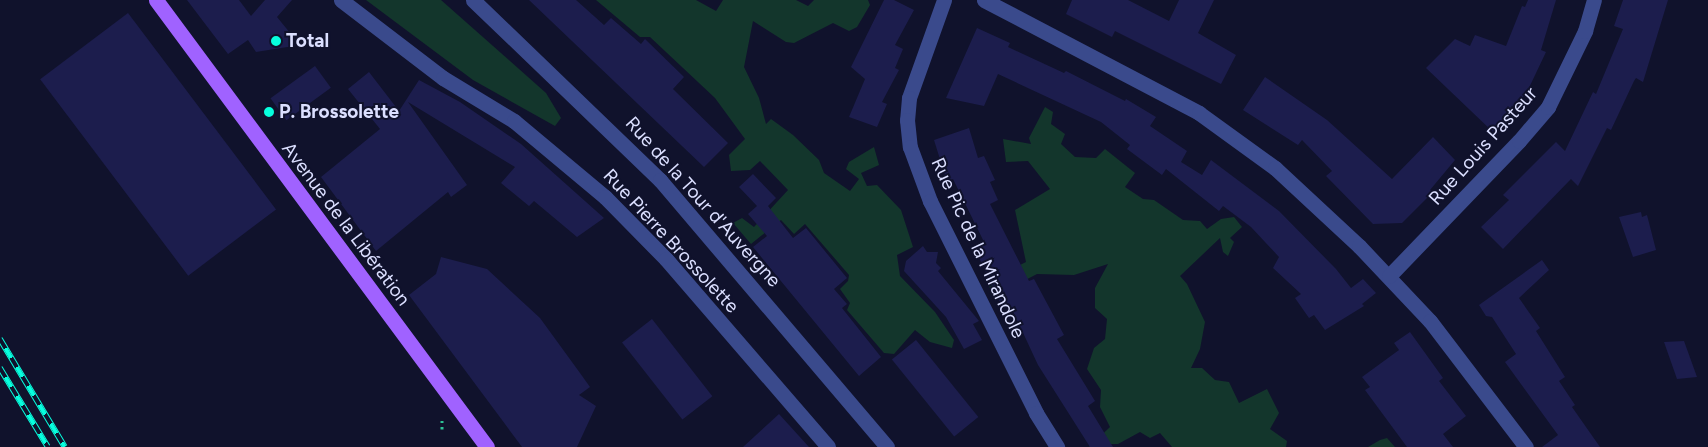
<!DOCTYPE html>
<meta charset="utf-8">
<style>
body{margin:0}
#map{position:relative;width:1708px;height:447px;overflow:hidden;background:#10122c;font-family:Figtree,sans-serif}
div>[style]{position:absolute}
.green>*{inset:0;background:#13362c}
.building>*{inset:0;background:#1c1d4d;transform-origin:0 0}
.path>*{height:3px;margin-top:-1.5px;transform-origin:0;background:repeating-linear-gradient(90deg,#2dc196 0 2.5px,transparent 0 6.5px)}
.minor>*{height:15px;margin:-7.5px;padding:0 7.5px;transform-origin:7.5px;border-radius:7.5px;background:#3a4a8c}
.major>*{height:15px;margin:-7.5px;padding:0 7.5px;transform-origin:7.5px;border-radius:7.5px;background:#a062ff}
.rail>*{height:5.5px;margin-top:-2.75px;transform-origin:0;background:repeating-linear-gradient(90deg,#10122c 0 11px,#07ffde 0 22px);box-sizing:border-box;border-block:1px solid #07ffde}
.dots>*{width:14px;height:14px;translate:-50% -50%;box-sizing:border-box;border:2px solid #10122c;border-radius:50%}
span{translate:-50% -50%;white-space:nowrap;text-align:center;line-height:1.15;-webkit-text-stroke:4px #10122c;paint-order:stroke}
.poi-label{font-size:19px;color:#dbdfff;font-weight:700}
.left{translate:0 -50%;text-align:left}
.street-label{font-size:19px;color:#dbdfff}
</style>
<div id="map">
<div class="green">
<i style="clip-path:polygon(366px 0,441px 0,546px 93px,561px 118px,555px 126px,473px 80px)"></i>
<i style="clip-path:polygon(596px 0,696px 0,716px 11px,723px 0,796px 0,808px 6px,814px 0,868px 0,870px 5px,857px 27px,849px 31px,833px 23px,794px 43px,786px 42px,753px 21px,744px 67px,759px 98px,766px 124px,771px 119px,793px 135px,819px 160px,824px 173px,850px 191px,859px 179px,846px 169px,849px 162px,874px 147px,879px 165px,861px 173px,867px 186px,877px 185px,901px 210px,913px 247px,897px 255px,900px 276px,935px 312px,954px 340px,952px 348px,930px 342px,915px 330px,894px 354px,884px 353px,847px 310px,850px 303px,840px 289px,848px 281px,849px 275px,805px 224px,794px 234px,781px 220px,751px 244px,733px 223px,742px 218px,754px 227px,788px 190px,760px 161px,750px 170px,731px 171px,729px 155px,745px 139px,715px 98px,650px 37px,640px 37px)"></i>
<i style="clip-path:polygon(1045px 107px,1053px 112px,1051px 124px,1065px 134px,1061px 144px,1075px 157px,1096px 158px,1105px 149px,1135px 173px,1125px 187px,1143px 199px,1154px 200px,1183px 220px,1200px 221px,1207px 229px,1221px 219px,1234px 217px,1242px 227px,1230px 238px,1234px 242px,1228px 256px,1223px 252px,1220px 238px,1180px 276px,1187px 284px,1205px 322px,1200px 349px,1191px 368px,1202px 368px,1215px 380px,1229px 382px,1239px 403px,1267px 389px,1279px 413px,1270px 429px,1287px 441px,1286px 447px,1172px 447px,1160px 433px,1150px 438px,1140px 432px,1118px 444px,1111px 444px,1109px 447px,1089px 447px,1110px 427px,1100px 407px,1101px 390px,1087px 369px,1094px 348px,1105px 339px,1107px 319px,1095px 308px,1095px 288px,1108px 264px,1074px 275px,1037px 274px,995px 296px,986px 282px,1026px 262px,1015px 210px,1050px 189px,1028px 161px,1006px 162px,1003px 139px,1031px 144px,1029px 138px)"></i>
<i style="clip-path:polygon(1387px 438px,1395px 447px,1368px 447px,1380px 440px)"></i>
</div>
<div class="building">
<i style="clip-path:polygon(187px 0,239px 0,251px 16px,265px 0,292px 0,277px 17px,300px 45px,256px 52px,248px 40px,228px 54px)"></i>
<i style="clip-path:polygon(529px 0,576px 0,604px 25px,611px 18px,641px 44px,645px 39px,684px 77px,673px 89px,728px 143px,704px 167px)"></i>
<i style="clip-path:polygon(884px 0,894px 0,914px 10px,895px 45px,903px 49px,895px 68px,899px 70px,882px 102px,887px 104px,877px 127px,849px 117px,865px 79px,851px 67px)"></i>
<i style="clip-path:polygon(1072px 0,1128px 0,1169px 21px,1179px 0,1214px 0,1198px 33px,1236px 55px,1221px 84px,1115px 31px,1112px 37px,1066px 14px)"></i>
<i style="clip-path:polygon(1528px 0,1556px 0,1541px 50px,1546px 52px,1527px 92px,1493px 132px,1426px 68px,1455px 39px,1470px 46px,1475px 35px,1506px 46px,1522px 6px,1525px 7px)"></i>
<i style="clip-path:polygon(1623px 0,1668px 0,1643px 82px,1636px 78px,1634px 81px,1611px 130px,1607px 128px,1578px 186px,1571px 179px,1503px 249px,1481px 227px,1509px 200px,1503px 195px,1556px 142px,1565px 151px,1593px 92px,1596px 94px,1623px 29px,1614px 26px)"></i>
<i style="left:128px;top:13px;width:246px;height:110px;rotate:53deg"></i>
<i style="clip-path:polygon(977px 28px,1010px 43px,1008px 47px,1064px 73px,1066px 71px,1125px 101px,1126px 99px,1156px 117px,1150px 126px,1187px 151px,1181px 162px,1202px 175px,1211px 160px,1279px 211px,1336px 269px,1351px 288px,1363px 279px,1376px 293px,1362px 304px,1364px 306px,1325px 330px,1314px 315px,1309px 318px,1295px 298px,1301px 294px,1273px 268px,1279px 257px,1251px 227px,1223px 206px,1219px 211px,1166px 169px,1162px 175px,1127px 149px,1130px 145px,1101px 122px,998px 74px,984px 106px,946px 98px)"></i>
<i style="left:315px;top:66px;width:27px;height:55px;rotate:54deg"></i>
<i style="clip-path:polygon(369px 72px,399px 111px,419px 80px,460px 102px,521px 144px,604px 218px,577px 237px,534px 201px,529px 206px,501px 183px,515px 167px,408px 102px,467px 185px,451px 197px,448px 192px,376px 251px,321px 177px,380px 129px,348px 89px)"></i>
<i style="clip-path:polygon(1265px 77px,1327px 120px,1392px 179px,1433px 137px,1455px 160px,1430px 190px,1433px 192px,1402px 223px,1373px 224px,1326px 176px,1332px 171px,1302px 140px,1298px 145px,1243px 110px)"></i>
<i style="clip-path:polygon(969px 128px,978px 158px,984px 156px,995px 180px,990px 182px,998px 200px,990px 204px,1029px 281px,1034px 279px,1064px 335px,1057px 339px,1095px 401px,1088px 406px,1113px 447px,1090px 447px,1038px 365px,1010px 305px,1003px 309px,975px 249px,985px 244px,953px 179px,947px 182px,934px 140px)"></i>
<i style="clip-path:polygon(753px 174px,776px 198px,768px 206px,793px 238px,806px 228px,847px 278px,834px 289px,847px 304px,842px 308px,881px 357px,859px 376px,753px 247px,767px 236px,748px 214px,757px 206px,739px 187px)"></i>
<i style="clip-path:polygon(1641px 212px,1642px 217px,1647px 215px,1656px 250px,1633px 257px,1619px 217px)"></i>
<i style="clip-path:polygon(923px 246px,927px 252px,938px 252px,936px 263px,941px 268px,938px 271px,979px 321px,973px 324px,982px 340px,964px 349px,946px 317px,904px 271px,906px 261px)"></i>
<i style="clip-path:polygon(441px 257px,487px 269px,540px 318px,580px 373px,590px 387px,579px 395px,596px 406px,577px 447px,522px 447px,409px 295px,436px 274px)"></i>
<i style="clip-path:polygon(1542px 260px,1549px 270px,1519px 298px,1540px 328px,1536px 331px,1565px 377px,1559px 381px,1575px 405px,1572px 407px,1600px 447px,1542px 447px,1558px 435px,1505px 362px,1516px 354px,1492px 317px,1486px 316px,1479px 305px)"></i>
<i style="left:652px;top:319px;width:98px;height:38px;rotate:52deg"></i>
<i style="clip-path:polygon(1410px 332px,1443px 378px,1439px 381px,1466px 416px,1443px 434px,1453px 447px,1407px 447px,1365px 390px,1370px 387px,1362px 377px,1399px 350px,1394px 343px)"></i>
<i style="left:916px;top:340px;width:99px;height:31px;rotate:51deg"></i>
<i style="clip-path:polygon(1684px 341px,1697px 377px,1677px 379px,1664px 342px)"></i>
<i style="clip-path:polygon(779px 414px,809px 447px,743px 447px)"></i>
</div>
<div class="path">
<i style="left:442px;top:429px;width:9px;rotate:-90deg"></i>
</div>
<div class="minor">
<i style="left:341px;top:0;width:128px;rotate:37.4deg"></i>
<i style="left:443px;top:78px;width:83px;rotate:31.2deg"></i>
<i style="left:514px;top:121px;width:119px;rotate:39.9deg"></i>
<i style="left:605px;top:197px;width:87px;rotate:45.5deg"></i>
<i style="left:666px;top:259px;width:248px;rotate:49.2deg"></i>
<i style="left:473px;top:0;width:260px;rotate:43.9deg"></i>
<i style="left:660px;top:180px;width:350px;rotate:49.6deg"></i>
<i style="left:944px;top:0;width:104px;rotate:109.7deg"></i>
<i style="left:909px;top:98px;width:22px;rotate:95deg"></i>
<i style="left:907px;top:120px;width:27px;rotate:84deg"></i>
<i style="left:910px;top:147px;width:58px;rotate:69.7deg"></i>
<i style="left:930px;top:201px;width:237px;rotate:63.4deg"></i>
<i style="left:1036px;top:413px;width:40px;rotate:58deg"></i>
<i style="left:984px;top:0;width:243px;rotate:27.7deg"></i>
<i style="left:1199px;top:113px;width:94px;rotate:35.9deg"></i>
<i style="left:1275px;top:168px;width:115px;rotate:42.9deg"></i>
<i style="left:1359px;top:246px;width:103px;rotate:46.6deg"></i>
<i style="left:1430px;top:321px;width:158px;rotate:52.7deg"></i>
<i style="left:1389px;top:276px;width:187px;rotate:-46.1deg"></i>
<i style="left:1519px;top:141px;width:45px;rotate:-49.5deg"></i>
<i style="left:1548px;top:107px;width:85px;rotate:-64deg"></i>
<i style="left:1585px;top:31px;width:32px;rotate:-74deg"></i>
</div>
<div class="major">
<i style="left:156px;top:0;width:556px;rotate:53.48deg"></i>
</div>
<div class="rail">
<i style="left:0;top:339px;width:126px;rotate:59deg"></i>
<i style="left:0;top:368px;width:92px;rotate:58.7deg"></i>
</div>
<div class="dots">
<i style="left:276px;top:41px;background:#07ffde"></i>
<i style="left:269px;top:112px;background:#07ffde"></i>
</div>
<div class="poi-label">
<span class="left" style="left:286px;top:41px">Total</span>
<span class="left" style="left:279px;top:112px">P. Brossolette</span>
</div>
<div class="street-label">
<span style="left:1483px;top:146px;rotate:-48deg">Rue Louis Pasteur</span>
<span style="left:703px;top:202px;rotate:48deg">Rue de la Tour d'Auvergne</span>
<span style="left:346px;top:224px;rotate:53deg">Avenue de la Libération</span>
<span style="left:671px;top:241px;rotate:47deg">Rue Pierre Brossolette</span>
<span style="left:978px;top:248px;rotate:65deg">Rue Pic de la Mirandole</span>
</div>
</div>
